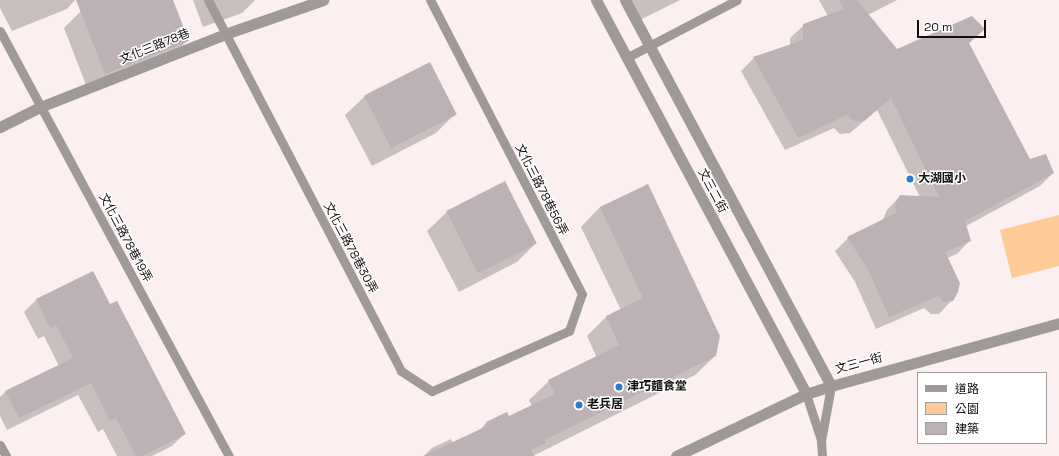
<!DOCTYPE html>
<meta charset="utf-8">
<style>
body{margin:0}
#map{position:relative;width:1059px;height:456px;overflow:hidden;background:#fbefef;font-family:"Space Grotesk","Noto Sans TC",sans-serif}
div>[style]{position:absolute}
.green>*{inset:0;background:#fdcb98}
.shadow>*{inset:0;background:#0003}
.building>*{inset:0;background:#bcb1b5;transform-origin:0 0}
.service>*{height:9px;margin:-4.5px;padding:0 4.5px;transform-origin:4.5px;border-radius:4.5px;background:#9f9a98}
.minor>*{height:11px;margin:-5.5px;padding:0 5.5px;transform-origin:5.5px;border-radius:5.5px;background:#9f9a98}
.dots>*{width:11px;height:11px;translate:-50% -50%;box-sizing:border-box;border:2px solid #fff;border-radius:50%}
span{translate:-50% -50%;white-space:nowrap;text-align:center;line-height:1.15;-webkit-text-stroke:3px #fff;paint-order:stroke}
.street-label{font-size:12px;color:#120f0f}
.poi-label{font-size:12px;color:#120f0f;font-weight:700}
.left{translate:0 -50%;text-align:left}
.legend{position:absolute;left:917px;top:372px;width:130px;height:72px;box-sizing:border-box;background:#fff;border:1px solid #a09f9f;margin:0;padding:5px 7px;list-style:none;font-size:12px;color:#120f0f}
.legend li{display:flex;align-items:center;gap:8px;height:20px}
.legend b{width:20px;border:1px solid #a09f9f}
.scale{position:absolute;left:917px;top:20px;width:69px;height:18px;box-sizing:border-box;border:2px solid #120f0f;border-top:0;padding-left:5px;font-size:12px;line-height:14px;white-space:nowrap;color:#120f0f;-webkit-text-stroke:3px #fff;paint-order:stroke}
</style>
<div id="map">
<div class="green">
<i style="clip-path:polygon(1059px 215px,1059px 266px,1012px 278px,1000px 230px)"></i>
</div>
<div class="shadow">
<i style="clip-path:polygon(0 0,75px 0,67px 9px,12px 31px,0 8px)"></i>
<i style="clip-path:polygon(109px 0,172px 0,188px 40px,171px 57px,88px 90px,64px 28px,81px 11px)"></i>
<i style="clip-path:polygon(193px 0,255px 0,242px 13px,203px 27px)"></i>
<i style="clip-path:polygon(629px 0,680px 0,640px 20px)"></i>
<i style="clip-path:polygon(819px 0,897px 0,868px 15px,897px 50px,984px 29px,968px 44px,1030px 160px,1053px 173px,1040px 186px,966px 226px,970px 240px,957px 254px,947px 258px,952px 300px,939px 314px,931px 314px,924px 308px,876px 329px,855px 282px,835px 251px,848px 238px,882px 221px,887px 210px,900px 196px,920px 197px,877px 110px,850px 133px,840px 134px,834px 128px,785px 150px,741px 71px,754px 58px,790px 45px,790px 38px,804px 25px,828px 16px)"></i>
<i style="clip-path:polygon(430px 63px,455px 114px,436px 133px,372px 166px,345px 115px,365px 96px)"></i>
<i style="clip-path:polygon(648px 186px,715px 356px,695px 375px,533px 456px,424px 456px,432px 448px,451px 439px,453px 443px,478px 432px,486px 423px,508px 417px,532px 406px,529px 400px,549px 381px,597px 358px,587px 336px,606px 317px,621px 310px,581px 227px,600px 207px)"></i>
<i style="clip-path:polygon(447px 212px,536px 243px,517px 262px,459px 292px,427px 231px)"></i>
<i style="clip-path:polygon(93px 272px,110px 306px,185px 433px,172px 446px,152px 456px,117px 456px,103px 429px,98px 432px,78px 395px,7px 430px,0 416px,0 397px,6px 391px,59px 366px,44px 336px,38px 339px,24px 312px,36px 300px)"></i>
</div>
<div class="building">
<i style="clip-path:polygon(76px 0,173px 0,189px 41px,105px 74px)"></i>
<i style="clip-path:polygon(839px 0,857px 0,897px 49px,972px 16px,985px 29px,969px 43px,1030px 159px,1046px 154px,1054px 173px,965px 221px,971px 241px,945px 252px,960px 283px,958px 292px,953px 301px,944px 302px,938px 296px,889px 317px,868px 269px,847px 237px,896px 213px,895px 205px,900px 195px,939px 197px,891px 98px,864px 121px,854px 121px,847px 115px,798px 138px,753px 57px,803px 40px,803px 24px,844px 9px)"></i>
<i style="left:430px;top:62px;width:59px;height:74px;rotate:63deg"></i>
<i style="left:505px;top:181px;width:70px;height:66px;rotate:63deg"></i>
<i style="clip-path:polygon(648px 184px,720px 336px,716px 356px,544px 440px,546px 443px,531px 450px,534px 456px,423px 456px,487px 426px,486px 422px,507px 412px,509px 416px,555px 394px,548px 380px,619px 345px,606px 316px,643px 298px,600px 207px)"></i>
<i style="clip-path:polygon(93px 271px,110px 304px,117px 301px,186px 434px,142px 456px,136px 456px,116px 418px,110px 421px,91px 383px,19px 418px,5px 391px,73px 358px,56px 325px,50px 328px,36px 299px)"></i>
</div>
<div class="service">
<i style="left:208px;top:0;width:418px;rotate:62.5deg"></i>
<i style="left:401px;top:371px;width:37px;rotate:33deg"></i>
<i style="left:432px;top:391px;width:150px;rotate:-23.7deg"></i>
<i style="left:569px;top:331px;width:39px;rotate:-71deg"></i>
<i style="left:582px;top:294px;width:331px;rotate:-117.3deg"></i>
<i style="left:0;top:31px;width:483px;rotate:61.7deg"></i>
<i style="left:626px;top:58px;width:125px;rotate:-27.6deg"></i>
<i style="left:806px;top:394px;width:48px;rotate:71.9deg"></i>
<i style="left:0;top:445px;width:13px;rotate:61deg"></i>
<i style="left:822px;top:456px;width:15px;rotate:-94deg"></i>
<i style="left:821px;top:441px;width:56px;rotate:-79.7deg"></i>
</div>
<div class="minor">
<i style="left:596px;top:0;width:446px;rotate:61.9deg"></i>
<i style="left:625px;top:0;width:438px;rotate:61.9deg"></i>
<i style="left:0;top:127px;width:45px;rotate:-26.6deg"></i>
<i style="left:40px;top:107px;width:199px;rotate:-21.5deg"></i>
<i style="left:225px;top:34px;width:104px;rotate:-19.1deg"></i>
<i style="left:676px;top:456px;width:144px;rotate:-25.5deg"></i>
<i style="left:806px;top:394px;width:26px;rotate:-18deg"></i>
<i style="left:831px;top:386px;width:237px;rotate:-15.4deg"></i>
</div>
<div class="dots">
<i style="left:910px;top:179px;background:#2b7ccb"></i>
<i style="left:619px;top:387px;background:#2b7ccb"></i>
<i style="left:579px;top:405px;background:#2b7ccb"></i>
</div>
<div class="street-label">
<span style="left:155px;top:47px;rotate:-22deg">文化三路78巷</span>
<span style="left:541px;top:190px;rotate:63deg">文化三路78巷56弄</span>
<span style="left:712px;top:191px;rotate:62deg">文三二街</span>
<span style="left:125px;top:238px;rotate:62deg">文化三路78巷19弄</span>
<span style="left:350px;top:248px;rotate:62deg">文化三路78巷30弄</span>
<span style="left:859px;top:364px;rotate:-15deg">文三一街</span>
</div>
<div class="poi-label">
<span class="left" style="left:918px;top:179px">大湖國小</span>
<span class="left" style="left:627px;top:387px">津巧麵食堂</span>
<span class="left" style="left:587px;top:405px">老兵居</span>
</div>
<ul class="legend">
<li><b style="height:5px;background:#9f9a98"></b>道路</li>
<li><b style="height:11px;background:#fdcb98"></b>公園</li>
<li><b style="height:11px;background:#bcb1b5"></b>建築</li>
</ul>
<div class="scale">20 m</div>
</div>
